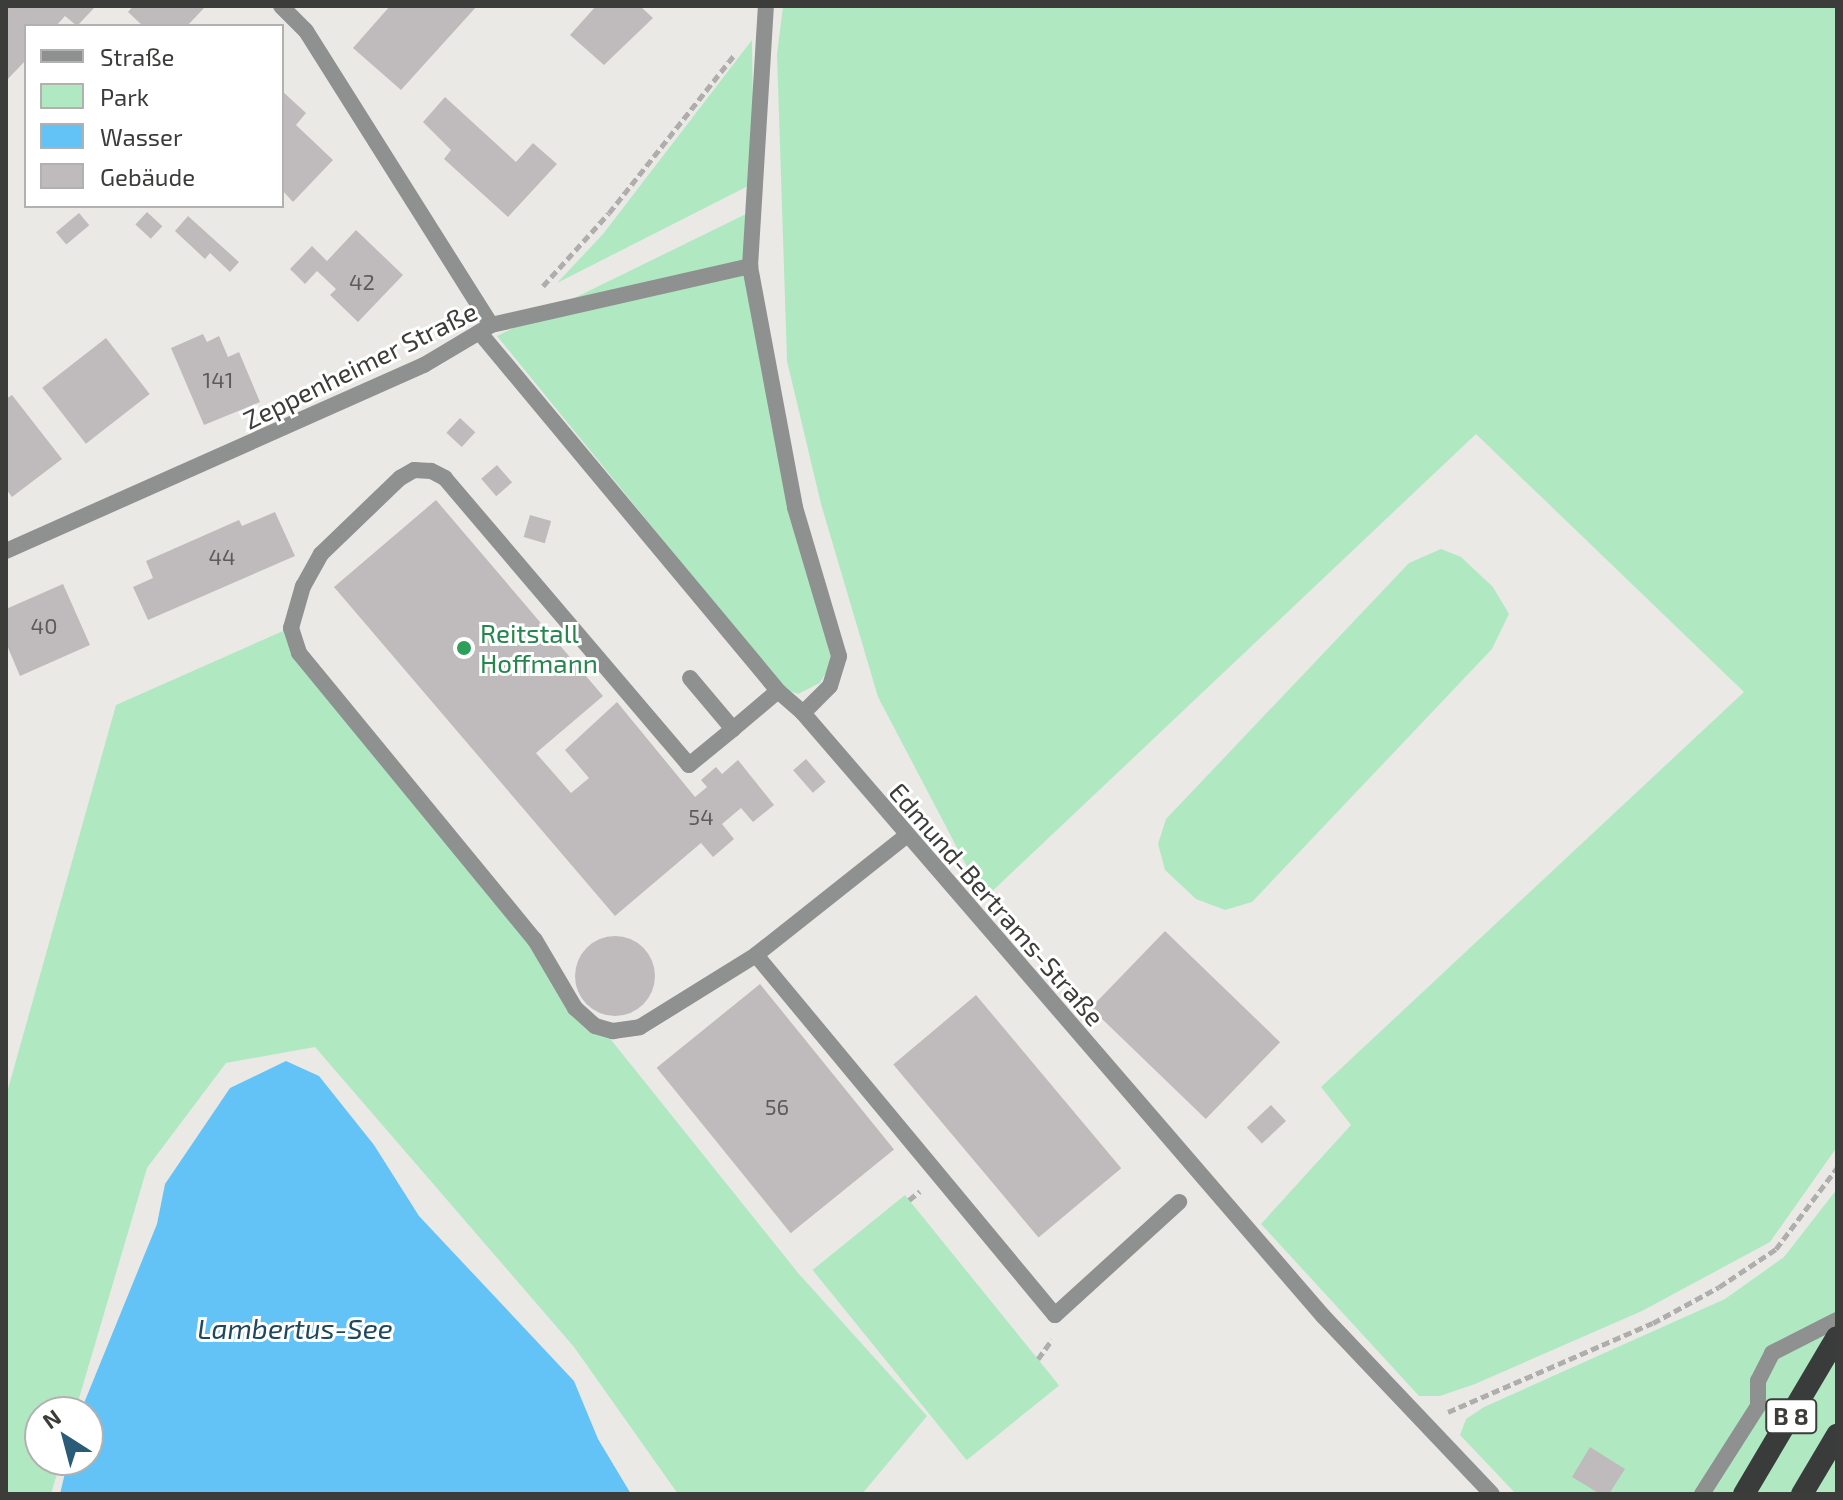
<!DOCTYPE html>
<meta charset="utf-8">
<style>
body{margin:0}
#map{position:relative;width:1843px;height:1500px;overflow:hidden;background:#ebe9e6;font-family:"Exo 2",sans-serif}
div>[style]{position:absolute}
.green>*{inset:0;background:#b0e9c1;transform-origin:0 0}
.water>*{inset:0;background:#64c3f6}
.building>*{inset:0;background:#bfbbbc;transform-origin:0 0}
.round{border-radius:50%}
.path>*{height:5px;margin-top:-2.5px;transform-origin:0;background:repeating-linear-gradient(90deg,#b0aeac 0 8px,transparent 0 12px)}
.service>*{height:16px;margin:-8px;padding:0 8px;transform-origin:8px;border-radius:8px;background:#8f9090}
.minor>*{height:16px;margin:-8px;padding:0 8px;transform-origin:8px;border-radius:8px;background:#8f9090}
.trunk>*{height:22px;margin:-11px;padding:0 11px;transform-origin:11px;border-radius:11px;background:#3a3c3c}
.dots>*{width:22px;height:22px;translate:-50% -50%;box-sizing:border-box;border:4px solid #fff;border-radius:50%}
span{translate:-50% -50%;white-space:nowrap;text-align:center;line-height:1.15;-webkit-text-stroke:6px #fff;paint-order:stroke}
.number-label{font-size:22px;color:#5d5c5a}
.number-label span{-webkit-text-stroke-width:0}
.shield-label span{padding:2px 6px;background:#fff;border:2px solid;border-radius:6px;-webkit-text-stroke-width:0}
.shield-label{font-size:24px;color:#3c3c3a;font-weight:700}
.street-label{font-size:26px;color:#3c3c3a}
.leisure-label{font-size:26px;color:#27864d}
.left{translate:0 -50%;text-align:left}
.water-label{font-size:28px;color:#1f485d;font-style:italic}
.frame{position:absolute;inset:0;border:8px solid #3c3c3a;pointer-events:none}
.legend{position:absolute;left:24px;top:24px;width:260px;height:184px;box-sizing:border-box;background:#fff;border:2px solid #b1b1b0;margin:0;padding:10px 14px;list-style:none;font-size:24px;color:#3c3c3a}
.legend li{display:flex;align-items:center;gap:16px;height:40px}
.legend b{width:40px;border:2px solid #b1b1b0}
.north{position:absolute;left:24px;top:1396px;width:80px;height:80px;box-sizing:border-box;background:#fff;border:2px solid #b1b1b0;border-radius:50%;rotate:324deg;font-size:22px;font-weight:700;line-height:32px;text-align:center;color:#3c3c3a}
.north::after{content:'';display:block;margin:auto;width:28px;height:36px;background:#2a5c79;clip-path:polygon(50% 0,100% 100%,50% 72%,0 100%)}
</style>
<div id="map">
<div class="green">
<i style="clip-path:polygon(783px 6px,1837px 6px,1837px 1147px,1770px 1242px,1642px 1311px,1475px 1384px,1440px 1396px,1419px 1396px,1261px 1224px,1351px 1125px,1321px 1087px,1744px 692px,1476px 434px,984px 899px,878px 697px,821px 504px,787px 361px,777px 54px)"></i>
<i style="clip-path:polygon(752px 40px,754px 183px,557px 283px,603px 234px)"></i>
<i style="clip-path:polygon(748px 213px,770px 418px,832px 662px,820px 683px,798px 694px,784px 689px,497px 336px)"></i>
<i style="clip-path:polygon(1441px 549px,1461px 557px,1493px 587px,1509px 614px,1492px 649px,1252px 902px,1225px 910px,1196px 899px,1165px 870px,1158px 844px,1166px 819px,1409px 563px)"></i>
<i style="clip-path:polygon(283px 631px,799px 1274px,927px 1416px,862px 1494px,678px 1494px,574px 1347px,315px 1047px,226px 1063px,147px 1168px,75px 1412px,40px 1412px,40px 1460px,61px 1460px,51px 1494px,6px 1494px,6px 1096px,116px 705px)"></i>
<i style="clip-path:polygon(1837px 1189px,1837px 1494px,1516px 1494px,1460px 1435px,1466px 1419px,1484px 1407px,1725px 1299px,1784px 1257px)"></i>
<i style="left:905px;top:1195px;width:245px;height:119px;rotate:51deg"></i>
</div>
<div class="water">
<i style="clip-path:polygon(286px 1061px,319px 1076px,374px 1145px,419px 1216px,574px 1381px,598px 1439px,631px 1494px,60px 1494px,68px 1460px,88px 1460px,88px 1412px,81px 1412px,82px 1408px,157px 1224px,165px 1184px,230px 1088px)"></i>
</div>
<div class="building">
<i style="clip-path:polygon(6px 6px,96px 6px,77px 26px,65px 16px,56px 26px,26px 26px,26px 60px,6px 81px)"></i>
<i style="clip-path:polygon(133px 6px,206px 6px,187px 26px,143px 26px,128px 12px)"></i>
<i style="clip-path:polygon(390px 6px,477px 6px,401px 90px,353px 48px)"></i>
<i style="clip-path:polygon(596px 6px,640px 6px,653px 18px,604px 65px,570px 35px)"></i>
<i style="clip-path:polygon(282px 91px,306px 113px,296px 125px,333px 160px,293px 202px,282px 190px)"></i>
<i style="clip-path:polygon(445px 97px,516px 162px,533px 143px,557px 164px,508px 217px,444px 159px,451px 150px,423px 122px)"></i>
<i style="left:147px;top:212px;width:21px;height:17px;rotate:43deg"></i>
<i style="left:79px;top:213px;width:16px;height:30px;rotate:50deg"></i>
<i style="clip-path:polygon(188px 216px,239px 262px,230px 272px,210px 253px,205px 259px,175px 231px)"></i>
<i style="clip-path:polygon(356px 230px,403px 275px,358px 322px,330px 295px,336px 289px,317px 271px,305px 284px,290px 269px,312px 246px,327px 261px)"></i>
<i style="clip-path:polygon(203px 334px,207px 342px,219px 336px,228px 357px,239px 352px,260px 402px,204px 425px,171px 348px)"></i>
<i style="left:106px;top:338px;width:71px;height:81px;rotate:52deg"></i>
<i style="clip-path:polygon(12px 395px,62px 459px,12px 497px,6px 489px,6px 399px)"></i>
<i style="left:460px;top:418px;width:21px;height:20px;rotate:43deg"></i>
<i style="left:497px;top:465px;width:23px;height:21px;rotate:49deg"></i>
<i style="clip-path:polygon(436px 500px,603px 696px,536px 753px,571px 793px,589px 778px,565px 750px,617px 702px,695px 797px,707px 787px,701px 780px,716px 767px,722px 774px,738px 760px,774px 805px,753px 822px,741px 808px,722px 824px,734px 839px,713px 857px,701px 843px,615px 916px,334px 587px)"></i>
<i style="clip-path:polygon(275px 512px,295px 556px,148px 620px,133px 587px,153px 578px,146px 561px,239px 520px,242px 526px)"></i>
<i style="left:530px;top:515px;width:22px;height:23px;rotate:16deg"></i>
<i style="clip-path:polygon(63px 584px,90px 645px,20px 676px,6px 643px,6px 609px)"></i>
<i style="left:806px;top:759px;width:30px;height:17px;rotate:49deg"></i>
<i style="left:1165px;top:931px;width:160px;height:107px;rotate:44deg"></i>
<i class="round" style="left:575px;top:936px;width:80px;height:80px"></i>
<i style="left:760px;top:984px;width:213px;height:133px;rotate:51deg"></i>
<i style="left:976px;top:995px;width:226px;height:108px;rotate:50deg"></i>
<i style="left:1271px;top:1105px;width:22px;height:33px;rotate:47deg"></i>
<i style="clip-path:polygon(1590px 1447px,1625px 1469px,1609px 1494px,1600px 1494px,1572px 1477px)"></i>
</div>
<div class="path">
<i style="left:543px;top:286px;width:98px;rotate:-47.9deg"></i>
<i style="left:609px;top:213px;width:203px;rotate:-51.6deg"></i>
<i style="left:909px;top:1200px;width:14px;rotate:-39deg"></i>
<i style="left:1038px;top:1359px;width:24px;rotate:-54deg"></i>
<i style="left:1448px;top:1412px;width:223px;rotate:-23.5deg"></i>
<i style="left:1653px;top:1323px;width:75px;rotate:-28.6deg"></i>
<i style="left:1719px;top:1287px;width:69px;rotate:-33.7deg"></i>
<i style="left:1776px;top:1249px;width:101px;rotate:-53deg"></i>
</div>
<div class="service">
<i style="left:480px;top:333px;width:466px;rotate:50.2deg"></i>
<i style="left:778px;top:691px;width:33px;rotate:41deg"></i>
<i style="left:803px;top:713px;width:38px;rotate:-45deg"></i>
<i style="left:830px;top:686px;width:31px;rotate:-73deg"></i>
<i style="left:839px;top:656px;width:155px;rotate:-106.5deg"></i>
<i style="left:795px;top:507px;width:245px;rotate:-100.6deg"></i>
<i style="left:690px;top:678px;width:67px;rotate:49.9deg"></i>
<i style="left:733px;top:729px;width:59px;rotate:-40.2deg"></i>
<i style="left:733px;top:729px;width:57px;rotate:140.7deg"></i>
<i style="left:689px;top:765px;width:377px;rotate:-130.4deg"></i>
<i style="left:445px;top:478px;width:16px;rotate:-153deg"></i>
<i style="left:431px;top:471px;width:17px;rotate:-177deg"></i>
<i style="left:414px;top:470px;width:16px;rotate:150deg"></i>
<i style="left:400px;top:478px;width:110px;rotate:136.1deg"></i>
<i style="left:321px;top:554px;width:37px;rotate:119deg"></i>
<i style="left:303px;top:586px;width:44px;rotate:105.9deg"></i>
<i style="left:291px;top:628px;width:26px;rotate:72deg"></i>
<i style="left:299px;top:653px;width:372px;rotate:50.6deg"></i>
<i style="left:535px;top:940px;width:79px;rotate:59.5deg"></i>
<i style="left:575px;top:1008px;width:27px;rotate:42deg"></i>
<i style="left:595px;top:1026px;width:19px;rotate:16deg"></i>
<i style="left:613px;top:1031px;width:27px;rotate:-8deg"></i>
<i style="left:640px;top:1027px;width:137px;rotate:-31.8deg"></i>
<i style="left:906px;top:836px;width:191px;rotate:141.6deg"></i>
<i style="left:756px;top:955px;width:468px;rotate:50.3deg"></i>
<i style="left:1055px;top:1315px;width:168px;rotate:-42.3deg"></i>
<i style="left:1702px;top:1494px;width:104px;rotate:-57.5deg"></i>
<i style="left:1758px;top:1406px;width:25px;rotate:-90deg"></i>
<i style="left:1758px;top:1381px;width:31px;rotate:-63deg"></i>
<i style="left:1772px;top:1353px;width:73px;rotate:-26.9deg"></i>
</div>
<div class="minor">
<i style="left:281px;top:6px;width:35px;rotate:45deg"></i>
<i style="left:306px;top:31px;width:347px;rotate:57.8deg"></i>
<i style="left:6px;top:551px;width:458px;rotate:-24deg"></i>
<i style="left:424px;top:365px;width:78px;rotate:-30.8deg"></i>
<i style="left:491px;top:325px;width:266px;rotate:-12.8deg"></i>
<i style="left:750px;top:266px;width:260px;rotate:-86.5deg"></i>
<i style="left:803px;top:713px;width:796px;rotate:49.23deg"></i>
<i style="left:1323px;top:1316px;width:245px;rotate:46.5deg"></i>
</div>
<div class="trunk">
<i style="left:1744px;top:1494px;width:182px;rotate:-59.4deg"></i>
<i style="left:1802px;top:1494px;width:69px;rotate:-59.3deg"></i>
</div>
<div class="dots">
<i style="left:464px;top:648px;background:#2e9e5b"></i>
</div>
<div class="number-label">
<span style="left:362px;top:282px">42</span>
<span style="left:218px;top:380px">141</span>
<span style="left:222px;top:557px">44</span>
<span style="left:44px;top:626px">40</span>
<span style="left:701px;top:817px">54</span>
<span style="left:777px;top:1107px">56</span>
</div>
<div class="shield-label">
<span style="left:1791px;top:1416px">B 8</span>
</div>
<div class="street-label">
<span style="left:360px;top:365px;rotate:-26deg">Zeppenheimer Straße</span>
<span style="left:997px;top:904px;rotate:49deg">Edmund-Bertrams-Straße</span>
</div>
<div class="leisure-label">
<span class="left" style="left:480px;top:648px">Reitstall<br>Hoffmann</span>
</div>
<div class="water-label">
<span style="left:295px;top:1328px">Lambertus-See</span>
</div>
<div class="frame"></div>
<ul class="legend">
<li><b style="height:10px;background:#8f9090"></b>Straße</li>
<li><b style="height:22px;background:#b0e9c1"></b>Park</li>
<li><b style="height:22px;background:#64c3f6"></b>Wasser</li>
<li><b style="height:22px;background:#bfbbbc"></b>Gebäude</li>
</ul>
<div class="north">N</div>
</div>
